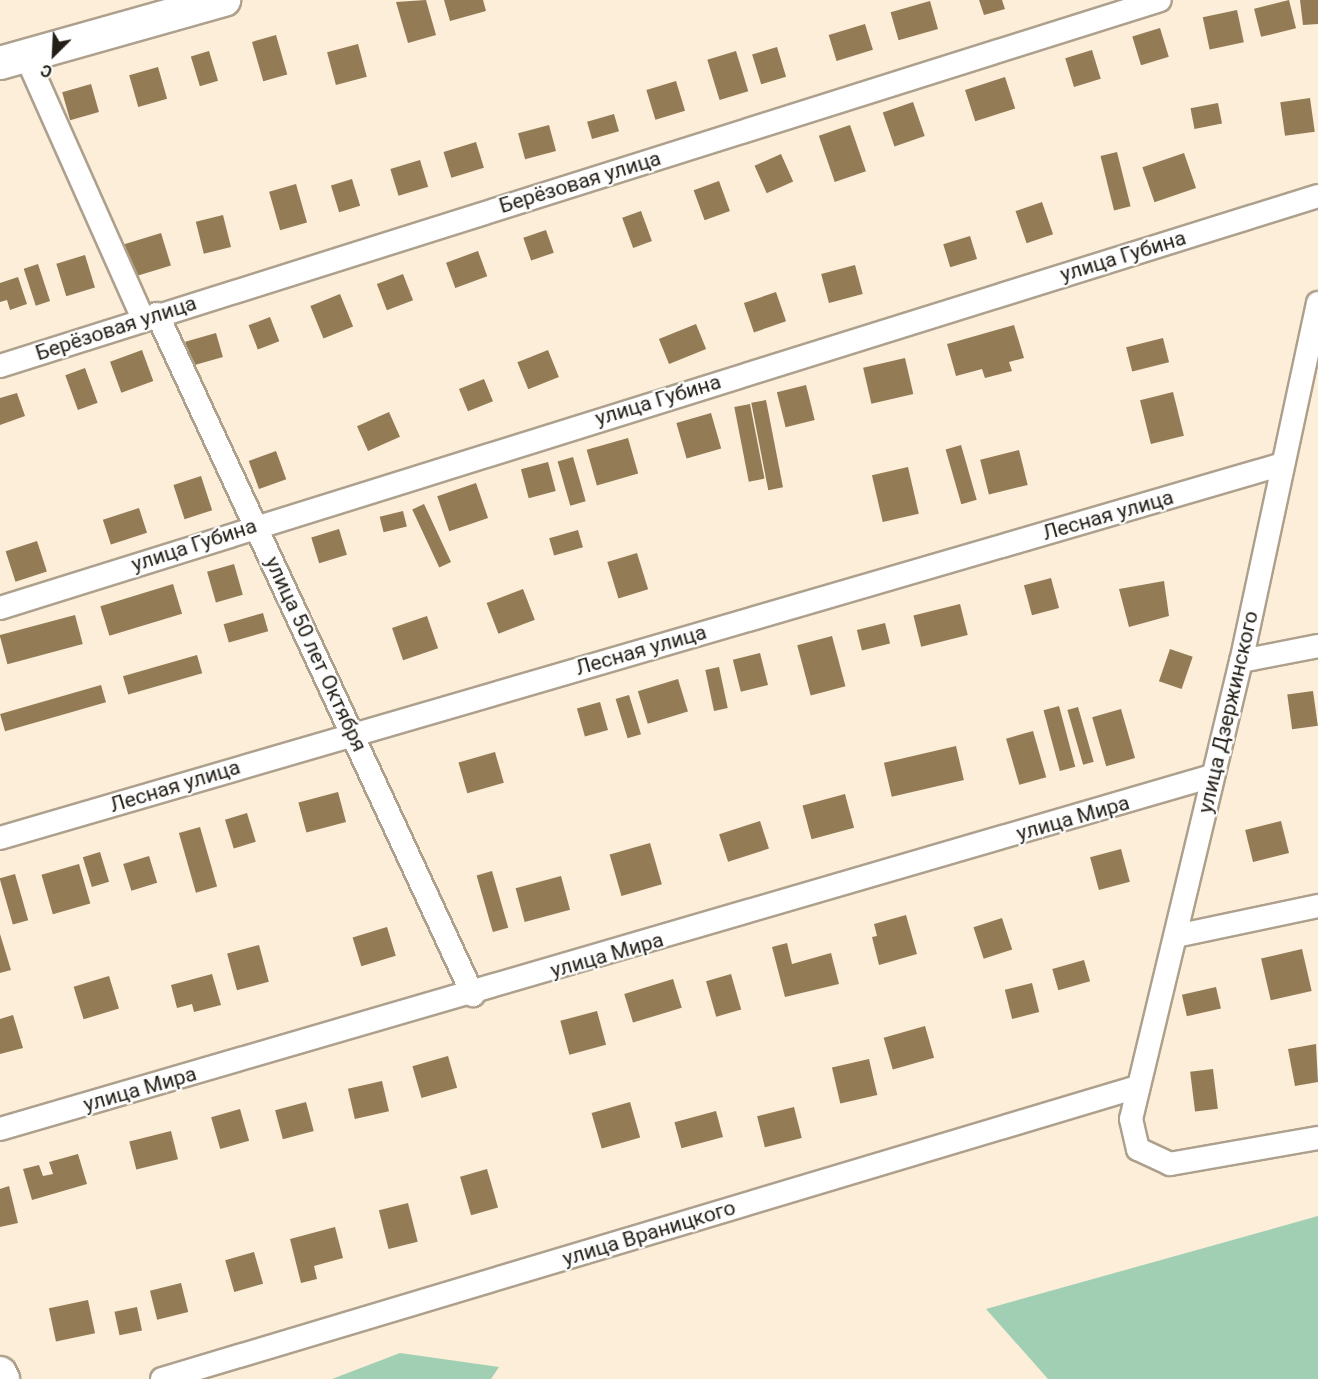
<!DOCTYPE html>
<meta charset="utf-8">
<style>
body{margin:0}
#map{position:relative;width:1318px;height:1379px;overflow:hidden;background:#fceed9;font-family:Roboto,sans-serif}
div>[style]{position:absolute}
.forest>*{inset:0;background:#a1cfb4}
.building>*{inset:0;background:#937b55;transform-origin:0 0}
.roads{filter:drop-shadow(2px 0 #ada08d) drop-shadow(-2px 0 #ada08d) drop-shadow(0 2px #ada08d) drop-shadow(0 -2px #ada08d)}
.street>*{height:22px;margin:-11px;padding:0 11px;transform-origin:11px;border-radius:11px;background:#fff}
.secondary>*{height:32px;margin:-16px;padding:0 16px;transform-origin:16px;border-radius:16px;background:#fff}
span{translate:-50% -50%;white-space:nowrap;text-align:center;line-height:1.15;-webkit-text-stroke:4.5px #fdfdfd;paint-order:stroke}
.street-label{font-size:21px;color:#241f17}
.north{position:absolute;left:24px;top:24px;width:60px;height:60px;-webkit-text-stroke:4px #fdfdfd;paint-order:stroke;rotate:204deg;font-size:16px;font-weight:700;line-height:24px;text-align:center;color:#241f17}
.north::after{content:'';display:block;margin:auto;width:21px;height:27px;background:#241f17;clip-path:polygon(50% 0,100% 100%,50% 72%,0 100%)}
</style>
<div id="map">
<div class="forest">
<i style="clip-path:polygon(1318px 1216px,1318px 1379px,1048px 1379px,986px 1309px)"></i>
<i style="clip-path:polygon(400px 1353px,499px 1367px,491px 1379px,332px 1379px)"></i>
</div>
<div class="building">
<i style="clip-path:polygon(426px 0,436px 35px,408px 43px,396px 2px)"></i>
<i style="clip-path:polygon(444px 0,483px 0,486px 11px,450px 21px)"></i>
<i style="clip-path:polygon(979px 0,1002px 0,1005px 9px,984px 15px)"></i>
<i style="left:1289px;top:0;width:29px;height:36px;rotate:76deg"></i>
<i style="clip-path:polygon(1300px 0,1318px 0,1318px 24px,1303px 25px)"></i>
<i style="left:930px;top:1px;width:29px;height:41px;rotate:74deg"></i>
<i style="left:1237px;top:10px;width:33px;height:35px;rotate:78deg"></i>
<i style="left:865px;top:24px;width:27px;height:38px;rotate:73deg"></i>
<i style="left:1160px;top:28px;width:30px;height:29px;rotate:73deg"></i>
<i style="left:276px;top:35px;width:41px;height:25px;rotate:74deg"></i>
<i style="left:358px;top:44px;width:34px;height:32px;rotate:75deg"></i>
<i style="left:777px;top:47px;width:31px;height:26px;rotate:73deg"></i>
<i style="left:1092px;top:50px;width:30px;height:28px;rotate:73deg"></i>
<i style="left:209px;top:51px;width:31px;height:19px;rotate:73deg"></i>
<i style="left:736px;top:51px;width:42px;height:30px;rotate:73deg"></i>
<i style="left:158px;top:67px;width:33px;height:30px;rotate:74deg"></i>
<i style="left:1005px;top:77px;width:33px;height:42px;rotate:72deg"></i>
<i style="left:676px;top:81px;width:31px;height:31px;rotate:73deg"></i>
<i style="left:91px;top:84px;width:29px;height:30px;rotate:74deg"></i>
<i style="left:1310px;top:98px;width:34px;height:30px;rotate:82deg"></i>
<i style="left:913px;top:102px;width:36px;height:32px;rotate:71deg"></i>
<i style="left:1218px;top:103px;width:21px;height:28px;rotate:79deg"></i>
<i style="left:614px;top:114px;width:18px;height:28px;rotate:74deg"></i>
<i style="left:549px;top:125px;width:27px;height:32px;rotate:75deg"></i>
<i style="left:850px;top:125px;width:49px;height:33px;rotate:71deg"></i>
<i style="left:476px;top:142px;width:27px;height:34px;rotate:73deg"></i>
<i style="left:1117px;top:152px;width:56px;height:17px;rotate:76deg"></i>
<i style="left:1184px;top:153px;width:37px;height:44px;rotate:71deg"></i>
<i style="left:781px;top:154px;width:30px;height:29px;rotate:66deg"></i>
<i style="left:420px;top:160px;width:28px;height:31px;rotate:73deg"></i>
<i style="left:352px;top:179px;width:28px;height:22px;rotate:73deg"></i>
<i style="left:719px;top:181px;width:32px;height:27px;rotate:70deg"></i>
<i style="left:296px;top:184px;width:40px;height:28px;rotate:74deg"></i>
<i style="left:1042px;top:202px;width:34px;height:28px;rotate:71deg"></i>
<i style="left:641px;top:211px;width:32px;height:20px;rotate:70deg"></i>
<i style="left:223px;top:215px;width:33px;height:28px;rotate:76deg"></i>
<i style="left:546px;top:230px;width:24px;height:24px;rotate:71deg"></i>
<i style="left:161px;top:233px;width:34px;height:41px;rotate:73deg"></i>
<i style="left:970px;top:236px;width:24px;height:28px;rotate:73deg"></i>
<i style="left:478px;top:251px;width:27px;height:34px;rotate:70deg"></i>
<i style="left:85px;top:255px;width:34px;height:30px;rotate:73deg"></i>
<i style="left:38px;top:264px;width:39px;height:15px;rotate:72deg"></i>
<i style="left:855px;top:265px;width:30px;height:35px;rotate:75deg"></i>
<i style="left:403px;top:274px;width:28px;height:28px;rotate:69deg"></i>
<i style="clip-path:polygon(18px 277px,27px 304px,10px 310px,7px 300px,0 302px,0 283px)"></i>
<i style="left:776px;top:292px;width:31px;height:34px;rotate:71deg"></i>
<i style="left:340px;top:294px;width:35px;height:32px;rotate:68deg"></i>
<i style="left:270px;top:317px;width:26px;height:23px;rotate:69deg"></i>
<i style="left:696px;top:324px;width:27px;height:40px;rotate:68deg"></i>
<i style="clip-path:polygon(1014px 325px,1024px 358px,1009px 362px,1012px 371px,985px 378px,982px 369px,956px 376px,947px 344px)"></i>
<i style="left:216px;top:333px;width:25px;height:32px;rotate:74deg"></i>
<i style="left:1163px;top:338px;width:25px;height:38px;rotate:76deg"></i>
<i style="left:142px;top:350px;width:33px;height:34px;rotate:70deg"></i>
<i style="left:548px;top:350px;width:29px;height:33px;rotate:68deg"></i>
<i style="left:905px;top:358px;width:37px;height:43px;rotate:77deg"></i>
<i style="left:85px;top:368px;width:37px;height:21px;rotate:70deg"></i>
<i style="left:484px;top:379px;width:24px;height:27px;rotate:68deg"></i>
<i style="left:806px;top:385px;width:36px;height:30px;rotate:76deg"></i>
<i style="left:1173px;top:392px;width:45px;height:34px;rotate:76deg"></i>
<i style="clip-path:polygon(17px 393px,25px 416px,0 425px,0 398px)"></i>
<i style="left:766px;top:400px;width:89px;height:15px;rotate:79deg"></i>
<i style="left:750px;top:404px;width:76px;height:16px;rotate:79deg"></i>
<i style="left:389px;top:412px;width:27px;height:35px;rotate:66deg"></i>
<i style="left:711px;top:413px;width:37px;height:36px;rotate:74deg"></i>
<i style="left:628px;top:438px;width:37px;height:43px;rotate:74deg"></i>
<i style="left:961px;top:445px;width:57px;height:16px;rotate:74deg"></i>
<i style="left:1019px;top:450px;width:36px;height:40px;rotate:76deg"></i>
<i style="left:276px;top:451px;width:30px;height:29px;rotate:70deg"></i>
<i style="left:573px;top:457px;width:46px;height:16px;rotate:74deg"></i>
<i style="left:548px;top:462px;width:30px;height:28px;rotate:75deg"></i>
<i style="left:908px;top:467px;width:48px;height:37px;rotate:77deg"></i>
<i style="left:201px;top:476px;width:36px;height:29px;rotate:72deg"></i>
<i style="left:476px;top:483px;width:37px;height:41px;rotate:71deg"></i>
<i style="left:424px;top:504px;width:64px;height:13px;rotate:65deg"></i>
<i style="left:139px;top:508px;width:26px;height:38px;rotate:72deg"></i>
<i style="left:403px;top:511px;width:16px;height:24px;rotate:76deg"></i>
<i style="left:339px;top:529px;width:27px;height:29px;rotate:73deg"></i>
<i style="left:578px;top:530px;width:18px;height:30px;rotate:74deg"></i>
<i style="left:37px;top:541px;width:32px;height:33px;rotate:72deg"></i>
<i style="left:637px;top:553px;width:38px;height:31px;rotate:73deg"></i>
<i style="left:234px;top:564px;width:32px;height:28px;rotate:74deg"></i>
<i style="left:1051px;top:578px;width:31px;height:28px;rotate:75deg"></i>
<i style="clip-path:polygon(1164px 581px,1169px 616px,1129px 627px,1119px 589px)"></i>
<i style="left:173px;top:584px;width:31px;height:76px;rotate:73deg"></i>
<i style="left:523px;top:589px;width:33px;height:39px;rotate:69deg"></i>
<i style="left:960px;top:604px;width:32px;height:48px;rotate:76deg"></i>
<i style="left:263px;top:613px;width:19px;height:41px;rotate:74deg"></i>
<i style="left:75px;top:615px;width:30px;height:78px;rotate:75deg"></i>
<i style="left:427px;top:616px;width:34px;height:37px;rotate:71deg"></i>
<i style="left:885px;top:623px;width:21px;height:29px;rotate:76deg"></i>
<i style="left:832px;top:636px;width:52px;height:36px;rotate:75deg"></i>
<i style="left:1170px;top:649px;width:24px;height:34px;rotate:19deg"></i>
<i style="left:760px;top:653px;width:33px;height:28px;rotate:76deg"></i>
<i style="left:197px;top:655px;width:19px;height:77px;rotate:74deg"></i>
<i style="left:719px;top:667px;width:42px;height:14px;rotate:78deg"></i>
<i style="left:678px;top:679px;width:34px;height:42px;rotate:73deg"></i>
<i style="left:101px;top:685px;width:18px;height:105px;rotate:74deg"></i>
<i style="left:1313px;top:691px;width:35px;height:26px;rotate:82deg"></i>
<i style="left:629px;top:695px;width:41px;height:14px;rotate:73deg"></i>
<i style="left:600px;top:702px;width:29px;height:24px;rotate:74deg"></i>
<i style="left:1059px;top:706px;width:63px;height:16px;rotate:75deg"></i>
<i style="left:1078px;top:707px;width:57px;height:11px;rotate:74deg"></i>
<i style="left:1121px;top:709px;width:51px;height:30px;rotate:74deg"></i>
<i style="left:1033px;top:731px;width:48px;height:28px;rotate:74deg"></i>
<i style="left:956px;top:746px;width:35px;height:74px;rotate:77deg"></i>
<i style="left:495px;top:752px;width:32px;height:38px;rotate:74deg"></i>
<i style="left:338px;top:792px;width:31px;height:41px;rotate:75deg"></i>
<i style="left:845px;top:794px;width:35px;height:44px;rotate:75deg"></i>
<i style="left:247px;top:813px;width:30px;height:23px;rotate:73deg"></i>
<i style="left:760px;top:821px;width:29px;height:43px;rotate:72deg"></i>
<i style="left:1281px;top:821px;width:33px;height:37px;rotate:76deg"></i>
<i style="left:200px;top:827px;width:62px;height:22px;rotate:74deg"></i>
<i style="left:650px;top:843px;width:43px;height:42px;rotate:74deg"></i>
<i style="left:1121px;top:849px;width:34px;height:32px;rotate:75deg"></i>
<i style="left:100px;top:852px;width:31px;height:18px;rotate:73deg"></i>
<i style="left:149px;top:856px;width:28px;height:27px;rotate:73deg"></i>
<i style="left:79px;top:864px;width:41px;height:39px;rotate:74deg"></i>
<i style="left:492px;top:871px;width:59px;height:16px;rotate:74deg"></i>
<i style="left:15px;top:874px;width:48px;height:16px;rotate:74deg"></i>
<i style="left:561px;top:876px;width:35px;height:47px;rotate:75deg"></i>
<i style="clip-path:polygon(906px 915px,917px 954px,879px 965px,872px 937px,877px 936px,874px 924px)"></i>
<i style="left:1002px;top:918px;width:33px;height:30px;rotate:72deg"></i>
<i style="left:387px;top:927px;width:30px;height:36px;rotate:73deg"></i>
<i style="clip-path:polygon(0 934px,11px 970px,0 973px)"></i>
<i style="clip-path:polygon(787px 943px,792px 964px,831px 953px,839px 984px,785px 997px,772px 947px)"></i>
<i style="left:259px;top:945px;width:38px;height:33px;rotate:75deg"></i>
<i style="left:1302px;top:949px;width:43px;height:42px;rotate:77deg"></i>
<i style="left:1084px;top:960px;width:22px;height:33px;rotate:74deg"></i>
<i style="clip-path:polygon(212px 974px,221px 1005px,194px 1012px,192px 1004px,177px 1008px,171px 985px)"></i>
<i style="left:731px;top:974px;width:37px;height:26px;rotate:74deg"></i>
<i style="left:109px;top:976px;width:34px;height:37px;rotate:73deg"></i>
<i style="left:673px;top:979px;width:30px;height:51px;rotate:73deg"></i>
<i style="left:1032px;top:983px;width:30px;height:28px;rotate:76deg"></i>
<i style="left:1216px;top:987px;width:22px;height:35px;rotate:77deg"></i>
<i style="left:597px;top:1011px;width:35px;height:38px;rotate:75deg"></i>
<i style="clip-path:polygon(13px 1015px,23px 1048px,0 1054px,0 1019px)"></i>
<i style="left:925px;top:1026px;width:33px;height:43px;rotate:74deg"></i>
<i style="clip-path:polygon(1316px 1044px,1318px 1082px,1295px 1086px,1288px 1049px)"></i>
<i style="left:448px;top:1056px;width:33px;height:37px;rotate:74deg"></i>
<i style="left:869px;top:1059px;width:37px;height:38px;rotate:77deg"></i>
<i style="left:1213px;top:1069px;width:40px;height:23px;rotate:83deg"></i>
<i style="left:382px;top:1081px;width:31px;height:35px;rotate:77deg"></i>
<i style="left:306px;top:1102px;width:30px;height:32px;rotate:75deg"></i>
<i style="left:630px;top:1102px;width:37px;height:40px;rotate:74deg"></i>
<i style="left:794px;top:1107px;width:32px;height:38px;rotate:76deg"></i>
<i style="left:240px;top:1109px;width:33px;height:30px;rotate:74deg"></i>
<i style="left:716px;top:1111px;width:27px;height:43px;rotate:75deg"></i>
<i style="left:171px;top:1131px;width:29px;height:43px;rotate:76deg"></i>
<i style="clip-path:polygon(78px 1154px,87px 1184px,32px 1200px,23px 1169px,39px 1165px,43px 1176px,53px 1174px,49px 1162px)"></i>
<i style="left:487px;top:1169px;width:40px;height:28px;rotate:74deg"></i>
<i style="clip-path:polygon(9px 1186px,18px 1223px,0 1227px,0 1189px)"></i>
<i style="left:408px;top:1203px;width:40px;height:30px;rotate:76deg"></i>
<i style="clip-path:polygon(335px 1227px,343px 1258px,314px 1266px,317px 1279px,301px 1283px,290px 1239px)"></i>
<i style="left:254px;top:1252px;width:33px;height:30px;rotate:74deg"></i>
<i style="left:181px;top:1283px;width:30px;height:32px;rotate:76deg"></i>
<i style="left:88px;top:1300px;width:34px;height:40px;rotate:78deg"></i>
<i style="left:137px;top:1307px;width:24px;height:23px;rotate:78deg"></i>
</div>
<div class="roads">
<div class="street">
<i style="left:26px;top:56px;width:288px;rotate:66deg"></i>
<i style="left:1318px;top:303px;width:366px;rotate:102.1deg"></i>
<i style="left:1241px;top:661px;width:471px;rotate:103.5deg"></i>
<i style="left:1131px;top:1119px;width:31px;rotate:77deg"></i>
<i style="left:1138px;top:1149px;width:35px;rotate:25deg"></i>
<i style="left:1170px;top:1164px;width:150px;rotate:-10deg"></i>
<i style="left:157px;top:314px;width:751px;rotate:65.11deg"></i>
<i style="left:0;top:366px;width:1216px;rotate:-17.51deg"></i>
<i style="left:0;top:608px;width:1381px;rotate:-17.36deg"></i>
<i style="left:1241px;top:661px;width:78px;rotate:-11deg"></i>
<i style="left:0;top:838px;width:1336px;rotate:-16.25deg"></i>
<i style="left:1176px;top:936px;width:145px;rotate:-11.9deg"></i>
<i style="left:0;top:1129px;width:1262px;rotate:-16.24deg"></i>
<i style="left:162px;top:1379px;width:1018px;rotate:-16.67deg"></i>
</div>
<div class="secondary">
<i style="left:0;top:63px;width:233px;rotate:-15.7deg"></i>
<i style="left:0;top:1373px;width:7px;rotate:63deg"></i>
</div>
</div>
<div class="street-label">
<span style="left:580px;top:182px;rotate:-17deg">Берёзовая улица</span>
<span style="left:1123px;top:256px;rotate:-17deg">улица Губина</span>
<span style="left:116px;top:328px;rotate:-18deg">Берёзовая улица</span>
<span style="left:658px;top:400px;rotate:-17deg">улица Губина</span>
<span style="left:1108px;top:515px;rotate:-16deg">Лесная улица</span>
<span style="left:194px;top:545px;rotate:-18deg">улица Губина</span>
<span style="left:641px;top:650px;rotate:-16deg">Лесная улица</span>
<span style="left:316px;top:654px;rotate:65deg">улица 50 лет Октября</span>
<span style="left:1228px;top:712px;rotate:-77deg">улица Дзержинского</span>
<span style="left:175px;top:786px;rotate:-17deg">Лесная улица</span>
<span style="left:1073px;top:818px;rotate:-16deg">улица Мира</span>
<span style="left:607px;top:955px;rotate:-16deg">улица Мира</span>
<span style="left:140px;top:1089px;rotate:-16deg">улица Мира</span>
<span style="left:649px;top:1233px;rotate:-17deg">улица Враницкого</span>
</div>
<div class="north">С</div>
</div>
